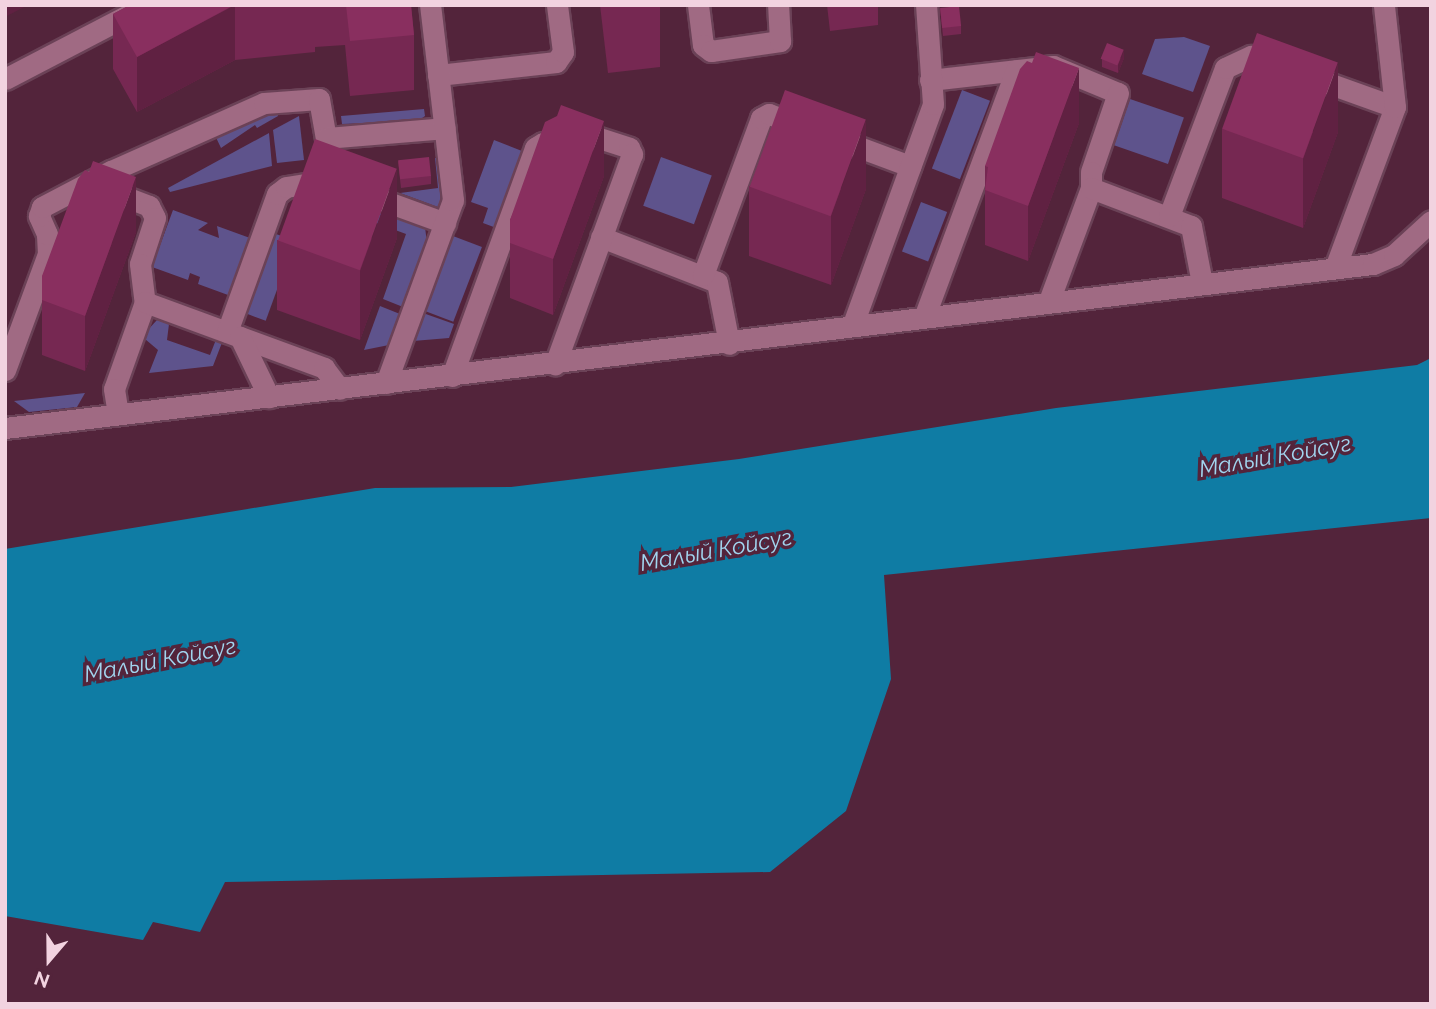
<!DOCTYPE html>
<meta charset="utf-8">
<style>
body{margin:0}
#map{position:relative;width:1436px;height:1009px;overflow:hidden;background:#53243b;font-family:Raleway,sans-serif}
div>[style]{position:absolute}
.green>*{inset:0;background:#5e538c;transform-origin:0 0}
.water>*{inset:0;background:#0f7ca4}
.roads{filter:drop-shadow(2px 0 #6b4257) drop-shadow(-2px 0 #6b4257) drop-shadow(0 2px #6b4257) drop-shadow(0 -2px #6b4257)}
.minor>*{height:21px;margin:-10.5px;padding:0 10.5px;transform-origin:10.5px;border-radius:10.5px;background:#a06a83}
.wall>*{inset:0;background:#762852}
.shaded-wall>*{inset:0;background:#602142}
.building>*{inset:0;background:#892f5f;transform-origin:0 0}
span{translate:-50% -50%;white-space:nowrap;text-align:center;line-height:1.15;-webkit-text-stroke:7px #53243b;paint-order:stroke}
.water-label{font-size:23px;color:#a1d5ef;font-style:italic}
.frame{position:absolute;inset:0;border:7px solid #f2d3e0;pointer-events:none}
.north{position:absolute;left:14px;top:925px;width:70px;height:70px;-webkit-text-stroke:5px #53243b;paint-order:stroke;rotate:200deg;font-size:19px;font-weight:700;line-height:28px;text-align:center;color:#f2d3e0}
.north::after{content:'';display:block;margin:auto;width:24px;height:32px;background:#f2d3e0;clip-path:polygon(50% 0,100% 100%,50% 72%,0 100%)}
</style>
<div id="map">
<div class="green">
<i style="clip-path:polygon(1184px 37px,1210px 46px,1193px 92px,1142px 74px,1155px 39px)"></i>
<i style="left:962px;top:90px;width:30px;height:84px;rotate:21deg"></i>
<i style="left:1130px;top:99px;width:57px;height:49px;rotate:19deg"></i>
<i style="clip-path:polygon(276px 104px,278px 116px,257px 128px,255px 125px,221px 148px,211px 127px)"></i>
<i style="clip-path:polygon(424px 109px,425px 116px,418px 121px,342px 124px,341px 116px)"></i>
<i style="clip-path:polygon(299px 116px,304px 160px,277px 163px,273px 130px)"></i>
<i style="clip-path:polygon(269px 133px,272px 166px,170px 192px,168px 188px)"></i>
<i style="clip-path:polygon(494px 140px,527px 153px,499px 229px,483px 223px,488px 208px,471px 202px)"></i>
<i style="clip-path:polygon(442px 157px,443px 209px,400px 193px,438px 188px,435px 158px)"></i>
<i style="left:661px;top:157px;width:54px;height:52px;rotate:20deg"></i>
<i style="clip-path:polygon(357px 200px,425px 227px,427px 243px,403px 307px,383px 299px,406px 234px,352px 214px)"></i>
<i style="left:921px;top:202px;width:28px;height:53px;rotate:21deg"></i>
<i style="clip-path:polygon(173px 210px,208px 223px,198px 230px,219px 238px,217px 226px,250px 238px,228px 295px,198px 284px,200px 277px,190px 273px,188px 280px,152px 267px)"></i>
<i style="left:276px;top:234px;width:20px;height:85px;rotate:20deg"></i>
<i style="left:453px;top:236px;width:31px;height:80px;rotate:21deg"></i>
<i style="clip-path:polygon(380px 306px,400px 314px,389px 345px,364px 350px)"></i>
<i style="clip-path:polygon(423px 313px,454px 324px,449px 338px,413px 341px)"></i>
<i style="clip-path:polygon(157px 320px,169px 324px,167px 340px,210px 355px,217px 337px,223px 340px,213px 366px,149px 373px,158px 350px,145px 339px,145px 333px)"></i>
<i style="clip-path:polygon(85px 393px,77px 407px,29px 412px,14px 401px)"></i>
</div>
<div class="water">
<i style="clip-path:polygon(1431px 358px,1431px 518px,884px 575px,891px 679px,846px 811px,770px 872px,225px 882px,200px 932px,153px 922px,143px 940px,5px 916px,5px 549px,375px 488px,511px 487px,739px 459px,1056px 408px,1417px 365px)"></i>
</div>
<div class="roads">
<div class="minor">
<i style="left:698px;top:5px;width:40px;rotate:82.9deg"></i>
<i style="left:703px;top:45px;width:10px;rotate:37deg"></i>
<i style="left:711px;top:51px;width:70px;rotate:-8.2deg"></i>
<i style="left:780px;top:41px;width:36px;rotate:-93deg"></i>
<i style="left:438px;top:75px;width:119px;rotate:-6.3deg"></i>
<i style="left:556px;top:62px;width:12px;rotate:-55deg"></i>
<i style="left:563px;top:52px;width:47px;rotate:-97.3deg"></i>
<i style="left:1311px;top:77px;width:89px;rotate:19.7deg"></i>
<i style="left:5px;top:79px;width:160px;rotate:-27.5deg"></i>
<i style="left:930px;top:80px;width:124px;rotate:-6.5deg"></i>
<i style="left:1053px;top:66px;width:70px;rotate:22.6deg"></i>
<i style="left:1118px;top:93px;width:83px;rotate:108.9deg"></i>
<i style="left:1091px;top:172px;width:16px;rotate:90deg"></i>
<i style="left:1091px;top:188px;width:121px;rotate:110.4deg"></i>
<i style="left:840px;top:140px;width:75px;rotate:20.4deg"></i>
<i style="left:1091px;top:188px;width:107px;rotate:20.8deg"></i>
<i style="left:1191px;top:226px;width:58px;rotate:79.1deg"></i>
<i style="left:110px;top:191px;width:42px;rotate:21deg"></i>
<i style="left:149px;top:206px;width:13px;rotate:63deg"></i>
<i style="left:155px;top:218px;width:48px;rotate:108.1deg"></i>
<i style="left:140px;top:264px;width:38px;rotate:83deg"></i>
<i style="left:145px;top:302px;width:92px;rotate:109.6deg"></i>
<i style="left:114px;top:389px;width:25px;rotate:81deg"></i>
<i style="left:371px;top:196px;width:79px;rotate:20deg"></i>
<i style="left:1169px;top:216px;width:158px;rotate:-69.3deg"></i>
<i style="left:1225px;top:68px;width:29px;rotate:-25deg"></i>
<i style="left:1251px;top:56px;width:24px;rotate:17deg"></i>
<i style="left:601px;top:237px;width:124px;rotate:21.2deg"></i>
<i style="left:717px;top:282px;width:63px;rotate:79deg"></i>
<i style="left:1335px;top:268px;width:172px;rotate:-69.6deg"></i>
<i style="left:1395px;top:107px;width:103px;rotate:-96.2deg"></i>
<i style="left:703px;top:275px;width:167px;rotate:-69.7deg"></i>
<i style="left:761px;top:118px;width:9px;rotate:-27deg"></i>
<i style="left:769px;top:114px;width:33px;rotate:20deg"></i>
<i style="left:145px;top:302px;width:191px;rotate:20.2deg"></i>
<i style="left:324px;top:368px;width:26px;rotate:53deg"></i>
<i style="left:925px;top:315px;width:261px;rotate:-69.6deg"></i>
<i style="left:853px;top:324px;width:234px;rotate:-70deg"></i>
<i style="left:933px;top:104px;width:99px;rotate:-94deg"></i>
<i style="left:227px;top:332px;width:147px;rotate:-70.1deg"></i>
<i style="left:277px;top:194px;width:11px;rotate:-38deg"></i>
<i style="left:286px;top:187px;width:38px;rotate:-9deg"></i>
<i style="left:240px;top:337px;width:67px;rotate:64.2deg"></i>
<i style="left:5px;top:370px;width:124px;rotate:-69.7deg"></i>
<i style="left:48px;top:254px;width:20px;rotate:-93deg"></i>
<i style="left:47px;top:234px;width:20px;rotate:-114deg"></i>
<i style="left:39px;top:216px;width:9px;rotate:-72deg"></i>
<i style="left:42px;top:207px;width:78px;rotate:-27.6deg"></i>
<i style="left:111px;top:171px;width:167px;rotate:-24deg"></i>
<i style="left:264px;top:103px;width:55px;rotate:-4.2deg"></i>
<i style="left:319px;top:99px;width:40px;rotate:80deg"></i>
<i style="left:326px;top:138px;width:119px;rotate:-4.8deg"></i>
<i style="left:452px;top:376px;width:243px;rotate:-70deg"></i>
<i style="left:535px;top:148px;width:9px;rotate:-32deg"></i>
<i style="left:543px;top:143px;width:53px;rotate:-6.5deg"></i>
<i style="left:596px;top:137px;width:35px;rotate:18deg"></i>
<i style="left:629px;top:148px;width:7px;rotate:63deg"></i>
<i style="left:632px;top:154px;width:224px;rotate:110.1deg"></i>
<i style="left:386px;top:383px;width:195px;rotate:-69.9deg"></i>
<i style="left:453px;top:200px;width:196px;rotate:-96.7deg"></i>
<i style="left:5px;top:428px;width:1378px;rotate:-6.84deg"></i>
<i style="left:1373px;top:264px;width:23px;rotate:-23deg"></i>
<i style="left:1394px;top:255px;width:50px;rotate:-42.6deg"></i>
</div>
</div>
<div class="wall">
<i style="clip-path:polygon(130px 5px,411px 5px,414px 35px,414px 90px,350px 96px,345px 45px,315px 47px,315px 52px,235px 60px,137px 112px,113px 69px,113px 14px)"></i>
<i style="clip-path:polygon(600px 5px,660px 5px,660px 67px,608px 73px)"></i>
<i style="clip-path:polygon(827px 5px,878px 5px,878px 25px,830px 31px)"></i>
<i style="clip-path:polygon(940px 8px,961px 26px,961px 34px,943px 36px)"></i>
<i style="clip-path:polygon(1124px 58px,1118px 73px,1102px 67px,1102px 59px)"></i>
<i style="clip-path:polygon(557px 116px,604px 176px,553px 315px,510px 298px,510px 220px)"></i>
<i style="clip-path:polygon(1079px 123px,1028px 261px,985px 245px,985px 166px)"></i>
<i style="clip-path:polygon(1222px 129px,1338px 132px,1303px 228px,1222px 198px)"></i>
<i style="clip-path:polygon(398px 161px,431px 176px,431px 184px,401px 188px)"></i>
<i style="clip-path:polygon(749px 186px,866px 189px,831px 285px,749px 256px)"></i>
<i style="clip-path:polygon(136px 232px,85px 371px,42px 355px,42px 276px)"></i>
<i style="clip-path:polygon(397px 238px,360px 340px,277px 310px,277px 240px)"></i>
</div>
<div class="shaded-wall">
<i style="clip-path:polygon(5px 5px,28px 5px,5px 17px)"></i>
<i style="clip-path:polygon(235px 5px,235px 60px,137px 112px,137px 57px)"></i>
<i style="clip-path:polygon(1124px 50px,1124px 58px,1118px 73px,1118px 65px)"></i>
<i style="clip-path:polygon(1338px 63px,1338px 132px,1303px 228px,1303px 159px)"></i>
<i style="clip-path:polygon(1079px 68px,1079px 123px,1028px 261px,1028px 206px)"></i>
<i style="clip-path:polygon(866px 120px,866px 189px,831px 285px,831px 216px)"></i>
<i style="clip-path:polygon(604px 121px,604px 176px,553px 315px,553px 259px)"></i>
<i style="clip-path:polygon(397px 169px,397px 238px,360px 340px,360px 271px)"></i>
<i style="clip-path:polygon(136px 177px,136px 232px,85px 371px,85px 316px)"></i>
</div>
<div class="building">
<i style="clip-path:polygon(130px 5px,234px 5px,137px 57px,113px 14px)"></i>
<i style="clip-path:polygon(346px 5px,411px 5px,414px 35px,350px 41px)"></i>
<i style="left:959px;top:6px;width:20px;height:19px;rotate:84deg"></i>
<i style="left:1257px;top:33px;width:86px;height:102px;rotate:20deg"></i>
<i style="left:1107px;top:43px;width:18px;height:17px;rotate:22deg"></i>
<i style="clip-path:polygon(1036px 52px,1079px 68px,1028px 206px,985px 190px,988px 167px,985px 166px,1020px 69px,1027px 61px,1032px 63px)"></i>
<i style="left:785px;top:90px;width:86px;height:103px;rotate:20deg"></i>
<i style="clip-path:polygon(561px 105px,604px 121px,553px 259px,510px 243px,510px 220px,545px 122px,557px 116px)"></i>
<i style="left:315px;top:139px;width:87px;height:108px;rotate:20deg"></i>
<i style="left:429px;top:157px;width:19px;height:31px;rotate:84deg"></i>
<i style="clip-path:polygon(93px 161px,136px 177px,85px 316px,42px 300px,42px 276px,78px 179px,85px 170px,89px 172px)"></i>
</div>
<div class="water-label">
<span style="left:1275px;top:456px;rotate:-10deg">Малый Койсуг</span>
<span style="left:716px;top:550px;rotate:-10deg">Малый Койсуг</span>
<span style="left:160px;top:660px;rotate:-11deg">Малый Койсуг</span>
</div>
<div class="frame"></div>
<div class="north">N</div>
</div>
